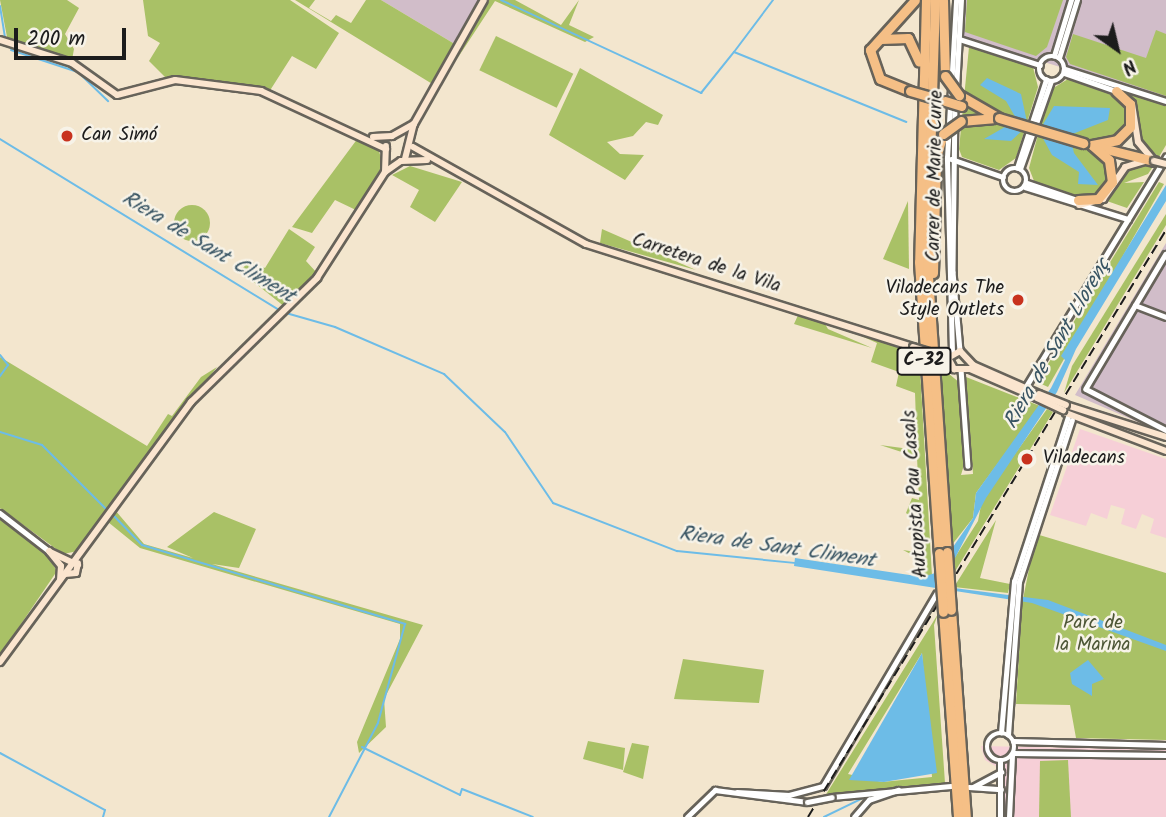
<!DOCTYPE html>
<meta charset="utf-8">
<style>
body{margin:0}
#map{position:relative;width:1166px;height:817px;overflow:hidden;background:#f3e6ce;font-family:Kalam,sans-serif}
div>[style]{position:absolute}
.built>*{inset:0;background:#f6cfd7}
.industrial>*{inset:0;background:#d1bdc9}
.green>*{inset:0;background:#a9c166;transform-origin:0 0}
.round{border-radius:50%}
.water>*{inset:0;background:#6dbce7}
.stream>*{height:2px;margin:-1px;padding:0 1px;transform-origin:1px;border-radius:1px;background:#6dbce7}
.roads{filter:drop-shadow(2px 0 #67635a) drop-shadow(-2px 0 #67635a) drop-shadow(0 2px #67635a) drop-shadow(0 -2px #67635a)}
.street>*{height:4.5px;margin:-2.25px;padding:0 2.25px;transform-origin:2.25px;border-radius:2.25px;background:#fff}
.street>.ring{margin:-2.25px;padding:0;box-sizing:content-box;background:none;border:4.5px solid #fff;border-radius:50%}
.secondary>*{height:6px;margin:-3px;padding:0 3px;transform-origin:3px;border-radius:3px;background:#fbe5cf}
.highway>*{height:9px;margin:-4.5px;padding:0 4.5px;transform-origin:4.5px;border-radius:4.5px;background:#f5bf86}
.rail>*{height:2px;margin-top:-1px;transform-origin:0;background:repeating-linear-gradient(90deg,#1c1c1c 0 10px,transparent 0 15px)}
.bridges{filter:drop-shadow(2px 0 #67635a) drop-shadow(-2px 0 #67635a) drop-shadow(0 2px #67635a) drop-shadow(0 -2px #67635a)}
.street-bridge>*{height:4.5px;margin:-2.25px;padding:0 2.25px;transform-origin:2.25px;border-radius:2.25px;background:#fff}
.secondary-bridge>*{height:6px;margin:-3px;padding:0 3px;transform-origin:3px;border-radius:3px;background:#fbe5cf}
.highway-bridge>*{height:9px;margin:-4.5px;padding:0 4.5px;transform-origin:4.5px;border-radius:4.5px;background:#f5bf86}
.dots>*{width:19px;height:19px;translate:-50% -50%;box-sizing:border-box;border:4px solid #f7f3e8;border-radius:50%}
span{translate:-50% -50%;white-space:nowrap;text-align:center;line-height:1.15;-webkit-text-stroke:5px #f7f3e8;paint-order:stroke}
.shield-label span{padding:2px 5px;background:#f7f3e8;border:2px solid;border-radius:5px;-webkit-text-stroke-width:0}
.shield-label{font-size:18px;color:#1c1c1c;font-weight:700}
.poi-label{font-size:19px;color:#1c1c1c}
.left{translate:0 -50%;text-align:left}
.right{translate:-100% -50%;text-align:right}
.street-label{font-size:19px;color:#1c1c1c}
.park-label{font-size:19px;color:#4d5636}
.water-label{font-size:21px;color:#385463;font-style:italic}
.north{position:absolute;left:1082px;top:14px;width:70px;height:70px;-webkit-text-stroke:5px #f7f3e8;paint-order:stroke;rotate:146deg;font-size:19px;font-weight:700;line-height:28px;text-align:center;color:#1c1c1c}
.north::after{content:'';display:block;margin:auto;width:24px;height:32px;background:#1c1c1c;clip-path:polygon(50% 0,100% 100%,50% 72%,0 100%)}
.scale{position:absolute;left:14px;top:28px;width:112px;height:32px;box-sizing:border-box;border:4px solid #1c1c1c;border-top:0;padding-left:9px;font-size:21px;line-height:24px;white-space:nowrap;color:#1c1c1c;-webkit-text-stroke:5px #f7f3e8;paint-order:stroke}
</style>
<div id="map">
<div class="built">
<i style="clip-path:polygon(1080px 429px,1166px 459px,1166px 538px,1150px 533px,1154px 519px,1142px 514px,1136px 529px,1121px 524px,1125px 509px,1111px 505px,1107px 519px,1091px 513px,1086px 526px,1050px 515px)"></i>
<i style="clip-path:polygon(981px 746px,1166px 750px,1166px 817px,996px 817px,997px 767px,985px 760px)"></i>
</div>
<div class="industrial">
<i style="clip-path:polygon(381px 0,479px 0,481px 3px,458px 46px)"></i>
<i style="clip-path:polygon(963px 0,1166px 0,1166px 100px,961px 36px)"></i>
<i style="clip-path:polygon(1166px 243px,1166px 434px,1075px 395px)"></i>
</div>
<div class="green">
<i style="clip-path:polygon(67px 0,79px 8px,65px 34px,74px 49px,72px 60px,7px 37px,0 0)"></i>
<i style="clip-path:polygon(143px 0,290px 0,339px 33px,316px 69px,292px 56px,269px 92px,166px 78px,149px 61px,160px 43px,148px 36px)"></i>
<i style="clip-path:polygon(295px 0,315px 0,309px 8px,331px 21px,336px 15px,351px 23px,366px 0,381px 0,458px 46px,434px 85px)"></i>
<i style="clip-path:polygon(489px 0,515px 0,561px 25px,579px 0,569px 25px,594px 37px,585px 42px,495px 1px,457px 59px)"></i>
<i style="clip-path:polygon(967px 0,1063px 0,1047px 47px,1036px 56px,965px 32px)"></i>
<i style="clip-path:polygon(1156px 30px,1166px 34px,1166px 96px,1070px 64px,1066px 57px,1073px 34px,1146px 58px)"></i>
<i style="left:496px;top:36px;width:86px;height:38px;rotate:26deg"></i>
<i style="clip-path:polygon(969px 47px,1033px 67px,1038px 87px,1016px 158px,999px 170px,962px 157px,959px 149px)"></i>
<i style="clip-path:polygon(580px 68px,663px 115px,658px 125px,646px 122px,633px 136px,607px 142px,620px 154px,644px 155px,625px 180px,549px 135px)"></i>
<i style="clip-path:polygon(1068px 79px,1125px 99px,1129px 122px,1116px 137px,1093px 139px,1090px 148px,1104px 155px,1110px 177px,1101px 195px,1074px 197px,1034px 181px,1029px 168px,1050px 90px)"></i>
<i style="clip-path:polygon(1129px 93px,1166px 105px,1166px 145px,1159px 157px,1140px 141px)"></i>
<i style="clip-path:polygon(358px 138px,377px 145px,383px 164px,358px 211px,335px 200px,312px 233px,292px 227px)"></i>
<i style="clip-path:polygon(1140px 164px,1154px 165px,1148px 174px,1124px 183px,1144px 182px,1127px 208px,1104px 200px,1122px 174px)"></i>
<i style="clip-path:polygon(410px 166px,462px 182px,435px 222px,410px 207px,419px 190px,392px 175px)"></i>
<i style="clip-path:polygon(1159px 182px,1164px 184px,1048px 387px,1037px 382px)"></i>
<i style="clip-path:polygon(908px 201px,909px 269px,883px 259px)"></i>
<i class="round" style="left:174px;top:205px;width:36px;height:36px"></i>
<i style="clip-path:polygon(1166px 214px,1166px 225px,1064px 393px,1072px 366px)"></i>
<i style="clip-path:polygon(289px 229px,315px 247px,306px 261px,317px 273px,285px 307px,241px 272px,248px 260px,265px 268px)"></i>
<i style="clip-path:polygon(602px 229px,634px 243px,696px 270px,600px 243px)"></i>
<i style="clip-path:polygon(799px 313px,822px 319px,828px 329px,872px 348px,794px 324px)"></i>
<i style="clip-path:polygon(834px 324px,919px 351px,932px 576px,923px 577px,922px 560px,903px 550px,922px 553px,921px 525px,906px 513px,912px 498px,919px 500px,917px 457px,880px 445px,917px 450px,915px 393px,896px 386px,899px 372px,871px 362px,877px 343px)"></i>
<i style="clip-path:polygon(0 357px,147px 446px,168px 414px,172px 416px,201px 377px,217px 367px,78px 551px,63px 554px,0 508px)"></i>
<i style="clip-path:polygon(938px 365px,960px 383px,966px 458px,961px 475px,973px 474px,966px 377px,1040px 406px,976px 493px,973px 518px,951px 546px)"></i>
<i style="clip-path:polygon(1047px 409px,1053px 412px,954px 573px,952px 562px,978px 521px,982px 500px)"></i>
<i style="clip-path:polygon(115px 510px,144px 544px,193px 558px,167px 547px,214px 512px,256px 529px,239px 568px,212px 564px,423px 625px,384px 699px,386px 727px,359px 753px,357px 742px,400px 639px,400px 624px,140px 548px,108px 522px)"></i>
<i style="clip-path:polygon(0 519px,47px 555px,57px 571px,0 655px)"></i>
<i style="clip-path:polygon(996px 520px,980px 578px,1010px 584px,1008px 593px,954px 587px)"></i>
<i style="clip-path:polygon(1036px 534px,1166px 573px,1166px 740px,1076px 738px,1070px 705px,1016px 704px,1022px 604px)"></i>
<i style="clip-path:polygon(evenodd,938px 614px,934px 625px,945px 783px,825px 796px,938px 614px,922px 653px,932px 777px,882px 782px,848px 774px,922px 653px)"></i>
<i style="clip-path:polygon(683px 659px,764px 670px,759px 703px,674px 699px)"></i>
<i style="clip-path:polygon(588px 741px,625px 748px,623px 770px,583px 759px)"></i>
<i style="clip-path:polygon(632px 743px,649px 746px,643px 779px,623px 772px)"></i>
<i style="clip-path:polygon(1068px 760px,1071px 817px,1039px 817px,1040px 761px)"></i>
</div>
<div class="water">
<i style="clip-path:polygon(987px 78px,1021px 94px,1027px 122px,1042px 126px,1054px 106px,1110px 108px,1108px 120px,1070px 135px,1074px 153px,1098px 185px,1078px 184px,1079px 172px,1052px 155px,1040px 133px,1025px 128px,1011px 141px,984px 139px,1017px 120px,1006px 101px,980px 85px)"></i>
<i style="clip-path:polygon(1166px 185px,1166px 201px,1076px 349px,1057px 392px,986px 498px,953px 562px,951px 581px,954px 588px,1048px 600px,1166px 645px,1166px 651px,1032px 603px,794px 566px,795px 558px,923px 577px,935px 573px,973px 518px,976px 493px,1051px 388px,1065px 360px,1061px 356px)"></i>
<i style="clip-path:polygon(922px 653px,937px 773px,884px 782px,849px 780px)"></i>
<i style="clip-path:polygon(1088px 660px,1104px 679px,1092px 684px,1092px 696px,1072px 684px,1070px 673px)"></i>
</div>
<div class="stream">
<i style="left:501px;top:0;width:221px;rotate:24.9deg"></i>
<i style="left:701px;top:93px;width:53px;rotate:-51.2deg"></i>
<i style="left:734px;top:52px;width:186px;rotate:22.1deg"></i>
<i style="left:0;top:6px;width:31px;rotate:81deg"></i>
<i style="left:11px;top:50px;width:71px;rotate:18.2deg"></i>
<i style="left:78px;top:72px;width:42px;rotate:44deg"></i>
<i style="left:734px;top:52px;width:65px;rotate:-53.1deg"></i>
<i style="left:0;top:139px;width:329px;rotate:31.5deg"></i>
<i style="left:286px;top:313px;width:51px;rotate:15.9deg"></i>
<i style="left:335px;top:327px;width:119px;rotate:23.3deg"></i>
<i style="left:444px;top:374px;width:84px;rotate:43.6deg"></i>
<i style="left:505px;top:432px;width:86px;rotate:55.9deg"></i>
<i style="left:553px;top:503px;width:133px;rotate:21.2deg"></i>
<i style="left:677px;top:551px;width:120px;rotate:5.8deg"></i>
<i style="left:0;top:355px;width:13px;rotate:51deg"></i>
<i style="left:8px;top:365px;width:14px;rotate:126deg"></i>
<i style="left:0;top:432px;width:44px;rotate:17.2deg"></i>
<i style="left:42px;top:445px;width:92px;rotate:45deg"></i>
<i style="left:113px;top:515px;width:42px;rotate:46deg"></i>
<i style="left:142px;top:545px;width:275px;rotate:16.7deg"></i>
<i style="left:405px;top:624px;width:103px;rotate:105.3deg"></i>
<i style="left:378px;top:723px;width:106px;rotate:117.5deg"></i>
<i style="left:362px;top:747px;width:109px;rotate:26.1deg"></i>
<i style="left:460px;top:795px;width:6px;rotate:-72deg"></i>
<i style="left:462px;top:789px;width:76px;rotate:21.5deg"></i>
<i style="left:0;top:753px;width:119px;rotate:28.5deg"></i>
<i style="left:105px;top:810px;width:7px;rotate:106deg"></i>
<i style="left:824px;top:817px;width:46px;rotate:-26deg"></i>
</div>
<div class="roads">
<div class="street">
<i style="left:959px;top:39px;width:85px;rotate:17.8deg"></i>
<i style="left:1054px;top:56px;width:59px;rotate:-73.1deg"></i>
<i class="ring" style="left:1039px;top:56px;width:21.5px;height:21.5px"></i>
<i style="left:1059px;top:58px;width:61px;rotate:-72.8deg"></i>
<i style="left:1065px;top:69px;width:106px;rotate:17.6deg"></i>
<i style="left:1064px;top:73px;width:55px;rotate:19.1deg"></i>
<i style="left:956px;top:89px;width:89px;rotate:-86.8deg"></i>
<i style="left:955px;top:104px;width:168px;rotate:90.7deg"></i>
<i style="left:953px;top:272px;width:79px;rotate:84.9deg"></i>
<i style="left:951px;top:159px;width:55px;rotate:19.1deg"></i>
<i class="ring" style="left:1003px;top:168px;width:19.5px;height:19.5px"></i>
<i style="left:1017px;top:168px;width:93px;rotate:-71.8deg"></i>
<i style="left:1020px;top:169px;width:93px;rotate:-70.6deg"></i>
<i style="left:1027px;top:183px;width:53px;rotate:18.8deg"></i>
<i style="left:1025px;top:187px;width:108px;rotate:17.3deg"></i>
<i style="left:1166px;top:254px;width:157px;rotate:120.7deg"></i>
<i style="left:1086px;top:389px;width:90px;rotate:27.1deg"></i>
<i style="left:1135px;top:305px;width:33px;rotate:21deg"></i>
<i style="left:952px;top:352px;width:194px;rotate:-91.5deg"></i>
<i style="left:947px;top:158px;width:158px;rotate:-86.7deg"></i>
<i style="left:961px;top:369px;width:97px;rotate:85.9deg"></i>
<i style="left:1025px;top:388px;width:271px;rotate:-58.6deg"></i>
<i style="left:0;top:513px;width:62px;rotate:37.8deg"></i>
<i style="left:1001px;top:733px;width:152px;rotate:-85.1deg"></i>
<i style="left:1014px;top:582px;width:174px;rotate:-71.9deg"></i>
<i class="ring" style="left:987px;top:733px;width:23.5px;height:23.5px"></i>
<i style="left:1008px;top:735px;width:153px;rotate:-85.9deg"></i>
<i style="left:1019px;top:582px;width:170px;rotate:-71.9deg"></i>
<i style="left:1013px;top:741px;width:153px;rotate:1.5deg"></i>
<i style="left:1013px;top:753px;width:153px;rotate:0.7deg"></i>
<i style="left:969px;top:787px;width:32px;rotate:4deg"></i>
<i style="left:973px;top:787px;width:32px;rotate:-28deg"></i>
<i style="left:737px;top:792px;width:52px;rotate:3.3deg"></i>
<i style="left:789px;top:795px;width:35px;rotate:-15deg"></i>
<i style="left:823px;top:786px;width:223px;rotate:-59.5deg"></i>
<i style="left:832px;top:797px;width:119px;rotate:-5.3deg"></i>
<i style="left:687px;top:817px;width:39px;rotate:-44deg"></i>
<i style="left:715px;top:790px;width:93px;rotate:7.4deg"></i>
<i style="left:854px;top:817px;width:23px;rotate:-49deg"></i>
<i style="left:869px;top:800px;width:31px;rotate:-19deg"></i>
<i style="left:1000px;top:817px;width:56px;rotate:-90deg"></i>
<i style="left:1009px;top:817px;width:62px;rotate:-87.2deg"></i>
</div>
<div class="secondary">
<i style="left:0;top:40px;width:76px;rotate:17.7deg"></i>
<i style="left:72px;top:63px;width:55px;rotate:35.4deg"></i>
<i style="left:117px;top:95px;width:60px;rotate:-14.5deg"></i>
<i style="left:175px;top:80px;width:87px;rotate:7.3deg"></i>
<i style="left:261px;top:91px;width:138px;rotate:24.9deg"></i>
<i style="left:1132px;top:104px;width:38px;rotate:81deg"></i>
<i style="left:1138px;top:142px;width:23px;rotate:50deg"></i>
<i style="left:373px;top:137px;width:19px;rotate:-3deg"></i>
<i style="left:392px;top:136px;width:25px;rotate:-29deg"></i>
<i style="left:414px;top:124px;width:142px;rotate:-60.6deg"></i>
<i style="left:413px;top:147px;width:198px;rotate:29.3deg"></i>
<i style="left:586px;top:244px;width:343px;rotate:17.5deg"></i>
<i style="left:405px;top:159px;width:36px;rotate:-76deg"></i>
<i style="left:385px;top:172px;width:26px;rotate:-88deg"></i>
<i style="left:1079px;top:205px;width:25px;rotate:-14deg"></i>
<i style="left:1103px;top:199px;width:39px;rotate:-55deg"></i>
<i style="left:1125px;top:167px;width:21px;rotate:-17deg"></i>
<i style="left:948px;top:358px;width:14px;rotate:-30deg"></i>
<i style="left:960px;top:351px;width:19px;rotate:47deg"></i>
<i style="left:973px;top:365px;width:72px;rotate:23.7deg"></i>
<i style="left:948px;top:358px;width:13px;rotate:61deg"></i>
<i style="left:954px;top:369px;width:16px"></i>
<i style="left:970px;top:369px;width:73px;rotate:23.4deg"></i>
<i style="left:1066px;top:405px;width:105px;rotate:17.7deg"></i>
<i style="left:1066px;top:413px;width:107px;rotate:20.8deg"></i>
<i style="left:49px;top:551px;width:19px;rotate:51deg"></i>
<i style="left:61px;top:566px;width:13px;rotate:94deg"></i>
<i style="left:50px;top:552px;width:31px;rotate:25deg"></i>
<i style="left:65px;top:574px;width:11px;rotate:-5deg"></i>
<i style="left:76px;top:573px;width:10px;rotate:-79deg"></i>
<i style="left:0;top:662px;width:323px;rotate:-53.7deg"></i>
<i style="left:191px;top:402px;width:177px;rotate:-44.5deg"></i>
<i style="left:317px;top:278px;width:126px;rotate:-57.3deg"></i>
<i style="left:385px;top:172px;width:19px;rotate:-35deg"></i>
<i style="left:401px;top:161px;width:26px;rotate:-2deg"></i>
</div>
<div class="highway">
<i style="left:926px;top:0;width:262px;rotate:91.5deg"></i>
<i style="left:919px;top:262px;width:292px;rotate:86.1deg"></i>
<i style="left:935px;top:0;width:261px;rotate:91.8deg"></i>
<i style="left:927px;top:261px;width:292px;rotate:86.1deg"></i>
<i style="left:943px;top:0;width:76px;rotate:88.5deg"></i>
<i style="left:881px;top:39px;width:27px;rotate:-2deg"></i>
<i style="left:908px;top:38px;width:26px;rotate:65deg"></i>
<i style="left:910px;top:91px;width:32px;rotate:-158deg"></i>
<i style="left:880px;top:79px;width:31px;rotate:-109deg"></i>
<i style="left:870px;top:50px;width:67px;rotate:-48deg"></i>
<i style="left:959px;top:95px;width:46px;rotate:29.9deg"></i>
<i style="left:961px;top:121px;width:32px;rotate:-5deg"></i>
<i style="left:1092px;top:145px;width:25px;rotate:-11deg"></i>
<i style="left:1117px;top:140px;width:18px;rotate:-45deg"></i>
<i style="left:1130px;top:127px;width:23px;rotate:-90deg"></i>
<i style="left:1130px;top:104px;width:19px;rotate:-137deg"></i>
<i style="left:1098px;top:147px;width:58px;rotate:14deg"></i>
<i style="left:1078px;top:200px;width:20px;rotate:-3deg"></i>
<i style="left:1098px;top:199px;width:22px;rotate:-51deg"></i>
<i style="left:1112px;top:182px;width:22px;rotate:-98deg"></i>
<i style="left:1109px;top:160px;width:23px;rotate:-139deg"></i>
<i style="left:933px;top:273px;width:116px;rotate:-88.5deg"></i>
<i style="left:936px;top:157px;width:24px;rotate:-73deg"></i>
<i style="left:951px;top:610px;width:208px;rotate:85.9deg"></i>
<i style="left:943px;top:612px;width:206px;rotate:85.8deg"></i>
</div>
</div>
<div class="rail">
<i style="left:808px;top:817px;width:688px;rotate:-58.62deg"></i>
</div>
<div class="bridges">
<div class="street-bridge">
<i style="left:807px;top:802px;width:25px;rotate:-11deg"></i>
</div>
<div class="secondary-bridge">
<i style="left:1154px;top:161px;width:12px;rotate:14deg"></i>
<i style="left:913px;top:347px;width:30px;rotate:17deg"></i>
<i style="left:1039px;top:394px;width:29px;rotate:22deg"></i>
<i style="left:1037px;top:398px;width:29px;rotate:25deg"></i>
</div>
<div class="highway-bridge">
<i style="left:945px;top:76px;width:24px;rotate:54deg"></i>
<i style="left:910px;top:91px;width:25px;rotate:16deg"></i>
<i style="left:945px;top:101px;width:17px;rotate:17deg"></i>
<i style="left:999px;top:118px;width:88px;rotate:16.6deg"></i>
<i style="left:943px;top:134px;width:22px;rotate:-36deg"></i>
<i style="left:947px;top:552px;width:58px;rotate:86.1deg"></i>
<i style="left:939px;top:553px;width:59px;rotate:86.1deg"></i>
</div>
</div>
<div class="dots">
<i style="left:67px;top:136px;background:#c8321e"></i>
<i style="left:1018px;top:300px;background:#c8321e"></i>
<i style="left:1027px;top:459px;background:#c8321e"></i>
</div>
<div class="shield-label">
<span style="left:924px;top:361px">C-32</span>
</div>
<div class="poi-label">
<span class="left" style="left:81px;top:136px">Can Simó</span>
<span class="right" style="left:1004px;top:300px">Viladecans The<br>Style Outlets</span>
<span class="left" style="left:1043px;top:459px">Viladecans</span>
</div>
<div class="street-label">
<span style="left:936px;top:176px;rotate:-89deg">Carrer de Marie Curie</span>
<span style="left:706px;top:264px;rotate:18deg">Carretera de la Vila</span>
<span style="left:916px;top:494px;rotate:-94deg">Autopista Pau Casals</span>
</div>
<div class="park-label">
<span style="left:1093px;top:635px">Parc de<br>la Marina</span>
</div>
<div class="water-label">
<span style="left:208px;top:248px;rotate:31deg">Riera de Sant Climent</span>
<span style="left:1058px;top:344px;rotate:-60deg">Riera de Sant Llorenç</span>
<span style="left:777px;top:548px;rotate:8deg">Riera de Sant Climent</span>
</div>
<div class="north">N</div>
<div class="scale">200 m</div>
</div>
